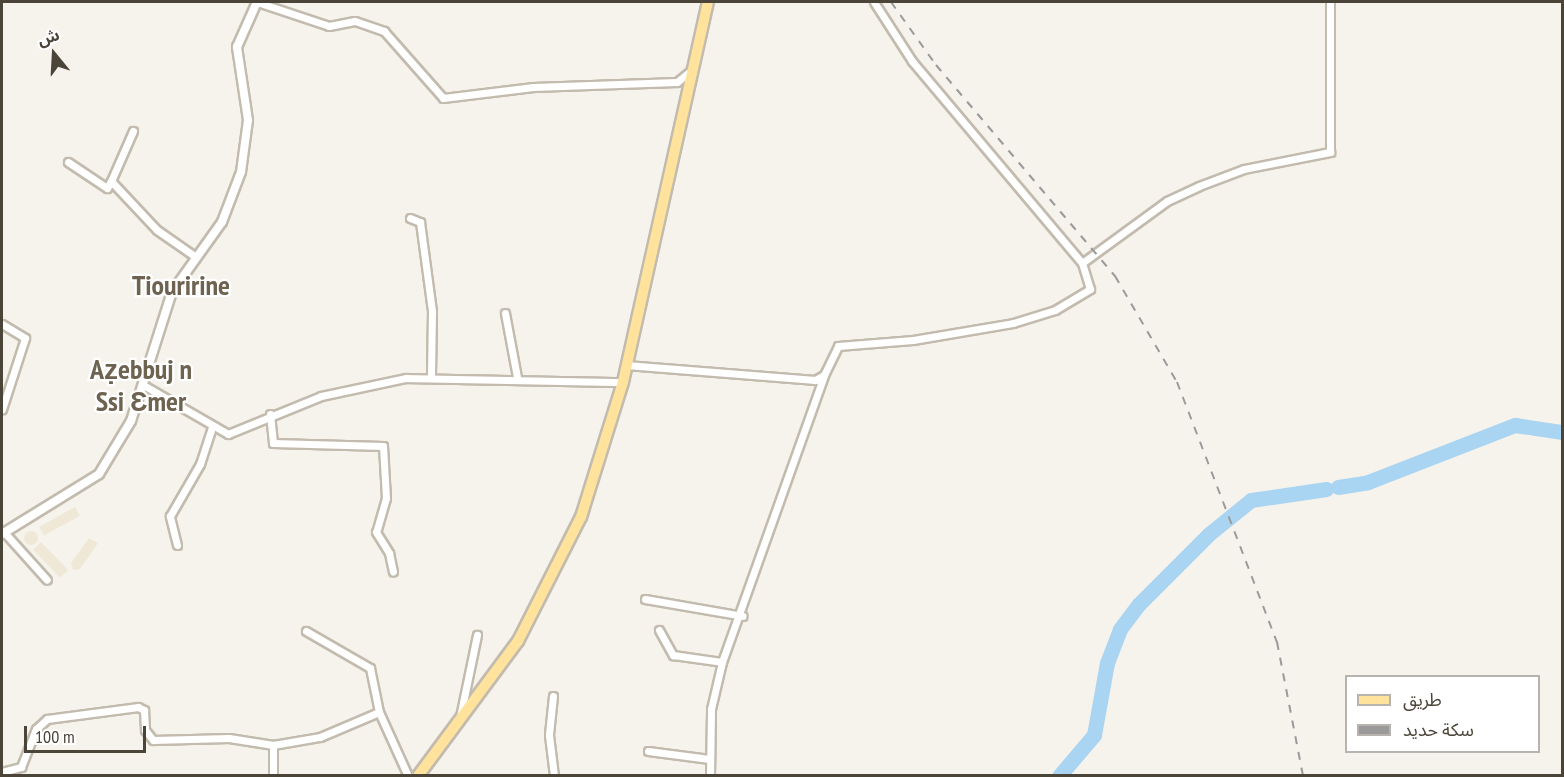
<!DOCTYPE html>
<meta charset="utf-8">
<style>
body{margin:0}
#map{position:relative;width:1564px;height:777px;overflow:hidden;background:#f6f3ec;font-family:"PT Sans Narrow","Noto Sans Arabic",sans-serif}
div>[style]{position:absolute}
.education>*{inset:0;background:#efe8d6;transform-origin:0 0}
.round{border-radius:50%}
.river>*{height:15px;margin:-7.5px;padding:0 7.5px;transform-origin:7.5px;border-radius:7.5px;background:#a9d4f2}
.roads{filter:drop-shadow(2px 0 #c2bbae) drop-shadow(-2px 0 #c2bbae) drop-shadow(0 2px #c2bbae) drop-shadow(0 -2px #c2bbae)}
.minor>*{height:7px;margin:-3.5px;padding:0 3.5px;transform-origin:3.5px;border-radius:3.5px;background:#fff}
.tertiary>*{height:8px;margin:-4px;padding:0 4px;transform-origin:4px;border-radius:4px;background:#fff}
.primary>*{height:10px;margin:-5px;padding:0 5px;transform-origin:5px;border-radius:5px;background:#ffe39c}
.rail>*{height:2px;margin-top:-1px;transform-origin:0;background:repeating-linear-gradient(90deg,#9a9a9a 0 8px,transparent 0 16px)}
span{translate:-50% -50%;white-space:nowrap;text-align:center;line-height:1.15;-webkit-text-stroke:4.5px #fff;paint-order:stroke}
.district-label{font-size:28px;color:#6e6250;font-weight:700}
.frame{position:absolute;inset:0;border:3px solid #4b4439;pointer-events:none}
.legend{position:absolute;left:1345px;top:675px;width:195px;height:78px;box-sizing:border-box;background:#fff;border:2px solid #b7b4b0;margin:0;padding:8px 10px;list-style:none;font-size:18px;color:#4b4439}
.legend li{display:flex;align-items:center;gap:12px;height:30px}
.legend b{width:30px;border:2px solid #b7b4b0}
.north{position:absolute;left:24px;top:24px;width:60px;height:60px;-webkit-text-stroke:4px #fff;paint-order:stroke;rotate:342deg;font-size:16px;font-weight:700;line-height:24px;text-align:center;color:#4b4439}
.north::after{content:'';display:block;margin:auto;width:21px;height:27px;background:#4b4439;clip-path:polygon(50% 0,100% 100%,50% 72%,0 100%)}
.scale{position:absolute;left:24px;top:726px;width:122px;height:27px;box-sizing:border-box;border:3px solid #4b4439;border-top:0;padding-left:8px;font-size:18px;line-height:21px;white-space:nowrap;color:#4b4439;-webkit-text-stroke:4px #fff;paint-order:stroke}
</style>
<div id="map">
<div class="education">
<i style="left:75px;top:507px;width:10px;height:41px;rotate:61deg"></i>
<i class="round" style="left:24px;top:531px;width:14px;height:14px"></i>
<i style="clip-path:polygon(89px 538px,98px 543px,80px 569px,73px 570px,71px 563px)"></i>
<i style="left:41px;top:542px;width:39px;height:11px;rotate:46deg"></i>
</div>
<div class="river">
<i style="left:1338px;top:487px;width:30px;rotate:-9deg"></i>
<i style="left:1368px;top:482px;width:158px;rotate:-21.2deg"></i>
<i style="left:1515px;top:425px;width:48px;rotate:8.5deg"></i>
<i style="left:1059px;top:776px;width:54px;rotate:-49.5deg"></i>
<i style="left:1094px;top:735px;width:73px;rotate:-79.8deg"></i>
<i style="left:1107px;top:663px;width:36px;rotate:-69deg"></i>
<i style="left:1120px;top:629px;width:31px;rotate:-53deg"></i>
<i style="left:1139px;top:604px;width:99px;rotate:-45deg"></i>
<i style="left:1209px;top:534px;width:54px;rotate:-39deg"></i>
<i style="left:1251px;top:500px;width:76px;rotate:-8.3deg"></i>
</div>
<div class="roads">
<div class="minor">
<i style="left:257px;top:2px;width:76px;rotate:18.4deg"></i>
<i style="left:329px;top:26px;width:26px;rotate:-11deg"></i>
<i style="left:355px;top:21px;width:31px;rotate:19deg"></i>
<i style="left:384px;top:31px;width:89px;rotate:48.6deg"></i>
<i style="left:443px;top:98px;width:91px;rotate:-7deg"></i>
<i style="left:533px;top:87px;width:144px;rotate:-2deg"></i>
<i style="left:677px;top:82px;width:19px;rotate:-39deg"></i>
<i style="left:133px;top:131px;width:55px;rotate:113.7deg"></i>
<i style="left:111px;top:181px;width:67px;rotate:46.8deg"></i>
<i style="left:157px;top:230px;width:47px;rotate:34.7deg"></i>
<i style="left:68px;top:162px;width:47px;rotate:33.7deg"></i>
<i style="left:107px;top:188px;width:8px;rotate:-60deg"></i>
<i style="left:410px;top:218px;width:11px;rotate:22deg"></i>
<i style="left:420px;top:222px;width:90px;rotate:82.3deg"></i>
<i style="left:432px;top:311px;width:66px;rotate:90.9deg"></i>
<i style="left:1082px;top:263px;width:105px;rotate:-36.1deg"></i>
<i style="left:1167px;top:201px;width:35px;rotate:-25deg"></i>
<i style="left:1199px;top:186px;width:48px;rotate:-20.7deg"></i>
<i style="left:1244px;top:169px;width:88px;rotate:-11.2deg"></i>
<i style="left:1330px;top:152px;width:150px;rotate:-90deg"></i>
<i style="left:505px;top:313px;width:65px;rotate:79.4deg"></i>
<i style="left:2px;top:324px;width:27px;rotate:31deg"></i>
<i style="left:25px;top:338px;width:75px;rotate:107.9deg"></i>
<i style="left:626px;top:365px;width:190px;rotate:4.5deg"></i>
<i style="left:815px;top:380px;width:10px;rotate:-29deg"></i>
<i style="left:824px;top:375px;width:32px;rotate:-64deg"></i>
<i style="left:838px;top:346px;width:75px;rotate:-4.6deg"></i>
<i style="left:913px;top:340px;width:101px;rotate:-9.6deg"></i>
<i style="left:1013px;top:323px;width:44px;rotate:-17.2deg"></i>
<i style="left:1055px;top:310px;width:41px;rotate:-31deg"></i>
<i style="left:1090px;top:289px;width:27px;rotate:-107deg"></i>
<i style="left:1082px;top:263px;width:264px;rotate:-130.1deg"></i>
<i style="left:912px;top:61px;width:70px;rotate:-122.8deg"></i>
<i style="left:145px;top:386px;width:96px;rotate:30deg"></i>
<i style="left:228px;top:434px;width:100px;rotate:-22.2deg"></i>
<i style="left:321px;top:396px;width:87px;rotate:-12deg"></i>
<i style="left:406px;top:378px;width:217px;rotate:1.1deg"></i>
<i style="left:270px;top:414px;width:29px;rotate:84deg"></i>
<i style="left:273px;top:443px;width:110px;rotate:1.6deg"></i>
<i style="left:383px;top:446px;width:52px;rotate:86.7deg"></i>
<i style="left:386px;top:498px;width:35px;rotate:106deg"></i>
<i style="left:376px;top:532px;width:25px;rotate:58deg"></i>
<i style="left:389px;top:553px;width:19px;rotate:78deg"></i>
<i style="left:4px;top:532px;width:64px;rotate:48.1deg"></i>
<i style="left:177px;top:545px;width:30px;rotate:-104deg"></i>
<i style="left:170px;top:516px;width:60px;rotate:-60deg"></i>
<i style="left:200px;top:464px;width:40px;rotate:-72deg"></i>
<i style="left:645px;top:599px;width:99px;rotate:9.8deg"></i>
<i style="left:659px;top:630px;width:29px;rotate:61deg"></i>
<i style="left:673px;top:655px;width:49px;rotate:8.1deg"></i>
<i style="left:306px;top:631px;width:74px;rotate:30deg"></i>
<i style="left:370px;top:668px;width:45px;rotate:78.4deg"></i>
<i style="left:553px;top:696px;width:39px;rotate:96deg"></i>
<i style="left:549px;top:735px;width:41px;rotate:83deg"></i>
<i style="left:460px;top:717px;width:84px;rotate:-78.3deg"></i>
<i style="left:648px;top:751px;width:62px;rotate:7.5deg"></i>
<i style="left:2px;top:772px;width:20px;rotate:-15deg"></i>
<i style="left:21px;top:767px;width:41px;rotate:-68.5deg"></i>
<i style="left:36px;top:729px;width:15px;rotate:-42deg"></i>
<i style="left:47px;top:719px;width:92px;rotate:-7.5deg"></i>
<i style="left:138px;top:707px;width:7px;rotate:27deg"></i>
<i style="left:144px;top:710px;width:20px;rotate:87deg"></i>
<i style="left:145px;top:730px;width:13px;rotate:51deg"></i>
<i style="left:153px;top:740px;width:76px;rotate:-1.5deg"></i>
<i style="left:229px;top:738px;width:45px;rotate:9deg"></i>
<i style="left:273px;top:745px;width:48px;rotate:-9.7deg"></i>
<i style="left:320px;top:737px;width:64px;rotate:-23deg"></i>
<i style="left:379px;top:712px;width:70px;rotate:65.6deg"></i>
<i style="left:273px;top:776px;width:31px;rotate:-90deg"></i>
<i style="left:710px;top:776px;width:67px;rotate:-89.1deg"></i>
<i style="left:711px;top:709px;width:48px;rotate:-76.8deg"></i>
<i style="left:722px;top:662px;width:305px;rotate:-70.4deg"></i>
</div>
<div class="tertiary">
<i style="left:2px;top:534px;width:114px;rotate:-31.7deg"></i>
<i style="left:99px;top:474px;width:62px;rotate:-58.9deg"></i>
<i style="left:131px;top:421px;width:135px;rotate:-72.4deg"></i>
<i style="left:172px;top:292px;width:86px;rotate:-54.5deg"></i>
<i style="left:222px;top:222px;width:53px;rotate:-69.2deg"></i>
<i style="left:241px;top:172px;width:52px;rotate:-82.3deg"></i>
<i style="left:248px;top:120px;width:74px;rotate:-98.6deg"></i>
<i style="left:237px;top:47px;width:49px;rotate:-66deg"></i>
</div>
<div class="primary">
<i style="left:418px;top:776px;width:168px;rotate:-53.5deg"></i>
<i style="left:518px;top:641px;width:139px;rotate:-63.1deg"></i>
<i style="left:581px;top:517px;width:141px;rotate:-72.7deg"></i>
<i style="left:623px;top:382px;width:389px;rotate:-77.4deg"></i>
</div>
</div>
<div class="rail">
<i style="left:891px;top:2px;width:77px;rotate:54.5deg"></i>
<i style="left:936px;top:65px;width:277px;rotate:49.7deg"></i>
<i style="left:1115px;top:276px;width:123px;rotate:59.7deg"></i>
<i style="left:1177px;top:382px;width:279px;rotate:69deg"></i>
<i style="left:1277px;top:642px;width:136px;rotate:79deg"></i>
</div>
<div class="district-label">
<span style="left:181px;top:285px">Tiouririne</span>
<span style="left:141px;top:385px">Aẓebbuj n<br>Ssi Ɛmer</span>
</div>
<div class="frame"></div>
<ul class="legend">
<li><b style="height:8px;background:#ffe39c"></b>طريق</li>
<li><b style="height:8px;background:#9a9a9a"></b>سكة حديد</li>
</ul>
<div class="north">ش</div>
<div class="scale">100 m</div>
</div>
